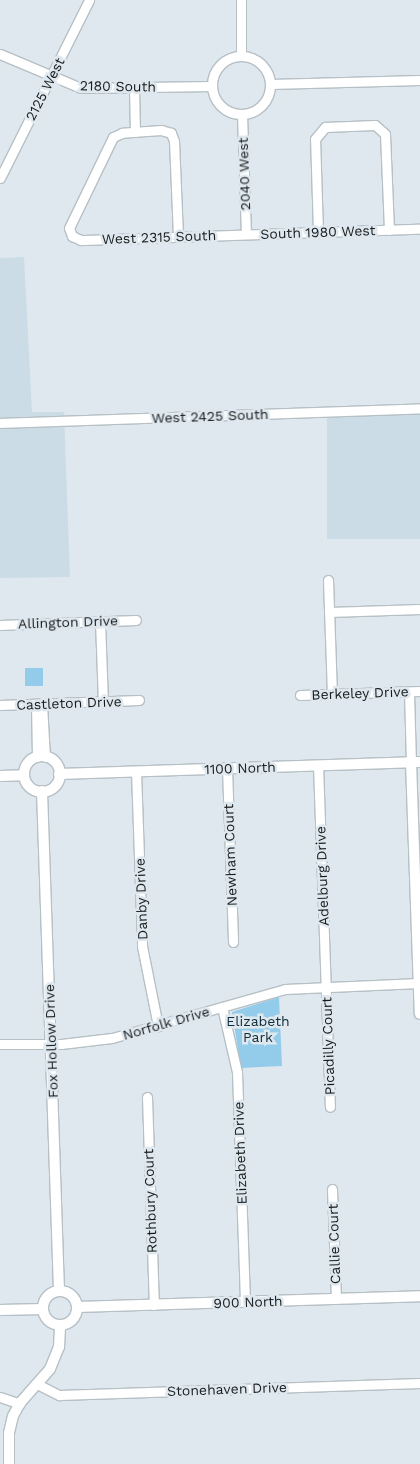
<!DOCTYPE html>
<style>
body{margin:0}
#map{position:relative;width:420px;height:1464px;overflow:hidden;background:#dee8ee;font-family:"Work Sans",sans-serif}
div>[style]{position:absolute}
.built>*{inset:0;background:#cbdce6;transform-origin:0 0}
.green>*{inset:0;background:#93ccea;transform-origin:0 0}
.roads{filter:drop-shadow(1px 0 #b6c0c5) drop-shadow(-1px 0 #b6c0c5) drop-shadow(0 1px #b6c0c5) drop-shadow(0 -1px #b6c0c5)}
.minor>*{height:9px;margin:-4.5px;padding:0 4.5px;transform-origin:4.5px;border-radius:4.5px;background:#fff}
.minor>.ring{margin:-4.5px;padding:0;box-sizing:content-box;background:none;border:9px solid #fff;border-radius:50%}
.tertiary>*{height:10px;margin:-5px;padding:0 5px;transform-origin:5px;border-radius:5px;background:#fff}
.tertiary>.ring{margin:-5px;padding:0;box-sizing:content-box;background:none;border:10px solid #fff;border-radius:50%}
span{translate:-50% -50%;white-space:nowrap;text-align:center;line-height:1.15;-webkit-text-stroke:5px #dee8ee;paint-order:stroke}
.street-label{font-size:14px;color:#171b1d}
.park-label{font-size:14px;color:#0f2d3b}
</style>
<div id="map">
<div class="built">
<i style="clip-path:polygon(24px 257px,32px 412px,64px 412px,70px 577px,0 578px,0 258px)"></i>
<i style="left:420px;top:414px;width:125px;height:93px;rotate:90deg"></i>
</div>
<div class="green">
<i style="left:43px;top:668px;width:18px;height:18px;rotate:90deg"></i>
<i style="clip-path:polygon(279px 997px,282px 1066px,241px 1068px,232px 1012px)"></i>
</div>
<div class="roads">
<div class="minor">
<i style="left:241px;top:0;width:55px;rotate:90deg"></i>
<i style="left:0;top:54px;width:88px;rotate:22.8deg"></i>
<i style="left:81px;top:88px;width:131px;rotate:-0.9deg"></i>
<i class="ring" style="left:212px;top:56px;width:49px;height:49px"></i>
<i style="left:270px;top:84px;width:150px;rotate:-1.5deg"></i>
<i style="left:134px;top:88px;width:44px;rotate:88.7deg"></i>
<i style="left:242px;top:114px;width:120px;rotate:88.1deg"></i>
<i style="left:0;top:178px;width:199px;rotate:-63.4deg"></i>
<i style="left:318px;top:232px;width:93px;rotate:-91.8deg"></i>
<i style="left:315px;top:139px;width:16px;rotate:-50deg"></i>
<i style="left:325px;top:127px;width:50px;rotate:-2.3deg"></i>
<i style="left:375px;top:125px;width:13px;rotate:42deg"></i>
<i style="left:385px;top:134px;width:96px;rotate:87.6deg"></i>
<i style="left:178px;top:236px;width:95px;rotate:-92.4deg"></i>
<i style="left:174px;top:141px;width:9px;rotate:-111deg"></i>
<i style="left:171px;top:133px;width:10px;rotate:-163deg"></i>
<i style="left:161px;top:130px;width:39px;rotate:176deg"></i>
<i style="left:122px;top:133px;width:10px;rotate:156deg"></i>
<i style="left:113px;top:137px;width:101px;rotate:115.8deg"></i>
<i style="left:69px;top:228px;width:9px;rotate:69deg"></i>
<i style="left:72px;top:236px;width:10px;rotate:24deg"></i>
<i style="left:81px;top:240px;width:339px;rotate:-1.9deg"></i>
<i style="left:0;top:423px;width:420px;rotate:-2deg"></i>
<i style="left:328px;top:580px;width:114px;rotate:88deg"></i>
<i style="left:329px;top:612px;width:91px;rotate:-1.9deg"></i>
<i style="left:100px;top:621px;width:80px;rotate:87.9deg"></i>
<i style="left:0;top:625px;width:136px;rotate:-2.1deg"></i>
<i style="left:409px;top:692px;width:70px;rotate:88.4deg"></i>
<i style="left:300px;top:695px;width:120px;rotate:-1.9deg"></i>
<i style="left:36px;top:704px;width:53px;rotate:88.9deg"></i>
<i style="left:42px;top:704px;width:53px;rotate:86.8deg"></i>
<i style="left:0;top:705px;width:139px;rotate:-2.1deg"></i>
<i style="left:318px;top:765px;width:342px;rotate:88deg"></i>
<i style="left:227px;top:768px;width:174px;rotate:88deg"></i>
<i style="left:136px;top:771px;width:175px;rotate:88deg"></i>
<i style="left:142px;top:946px;width:82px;rotate:78.7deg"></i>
<i style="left:222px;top:1007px;width:67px;rotate:77deg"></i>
<i style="left:237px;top:1072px;width:230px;rotate:88deg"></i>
<i style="left:0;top:1044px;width:61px"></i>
<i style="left:61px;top:1044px;width:51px;rotate:-6.7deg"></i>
<i style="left:112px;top:1038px;width:180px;rotate:-15.8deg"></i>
<i style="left:285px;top:989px;width:134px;rotate:-2.6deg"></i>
<i style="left:147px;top:1097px;width:208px;rotate:88.1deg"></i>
<i style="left:332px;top:1189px;width:110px;rotate:87.9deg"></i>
<i style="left:37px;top:1384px;width:25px;rotate:27deg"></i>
<i style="left:59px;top:1395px;width:361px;rotate:-1.9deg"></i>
<i style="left:0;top:1397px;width:21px;rotate:19deg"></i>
</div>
<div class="tertiary">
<i class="ring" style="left:24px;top:756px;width:26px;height:26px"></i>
<i style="left:411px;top:762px;width:252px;rotate:88deg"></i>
<i style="left:59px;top:774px;width:361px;rotate:-1.9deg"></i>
<i style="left:0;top:776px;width:24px;rotate:-2deg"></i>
<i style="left:42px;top:791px;width:500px;rotate:88.05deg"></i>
<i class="ring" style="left:43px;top:1291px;width:24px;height:24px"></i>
<i style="left:77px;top:1307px;width:343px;rotate:-1.8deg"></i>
<i style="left:0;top:1310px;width:43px;rotate:-1.3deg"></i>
<i style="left:9px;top:1464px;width:31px;rotate:-90deg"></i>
<i style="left:9px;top:1433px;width:17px;rotate:-77deg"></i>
<i style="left:13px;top:1416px;width:15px;rotate:-62deg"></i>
<i style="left:20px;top:1403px;width:45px;rotate:-48.6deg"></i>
<i style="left:50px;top:1369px;width:24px;rotate:-68deg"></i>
<i style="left:59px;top:1347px;width:22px;rotate:-87deg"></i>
</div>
</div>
<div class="street-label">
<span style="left:118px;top:86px;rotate:1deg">2180 South</span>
<span style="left:45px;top:89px;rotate:-63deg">2125 West</span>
<span style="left:244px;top:174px;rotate:-92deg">2040 West</span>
<span style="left:318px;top:232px;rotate:-2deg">South 1980 West</span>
<span style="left:159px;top:237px;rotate:-2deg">West 2315 South</span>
<span style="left:210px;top:416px;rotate:-2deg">West 2425 South</span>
<span style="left:68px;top:622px;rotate:-2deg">Allington Drive</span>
<span style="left:360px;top:693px;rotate:-2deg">Berkeley Drive</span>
<span style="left:69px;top:703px;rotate:-2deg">Castleton Drive</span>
<span style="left:240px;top:768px;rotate:-2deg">1100 North</span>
<span style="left:230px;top:855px;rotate:-92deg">Newham Court</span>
<span style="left:322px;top:876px;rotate:-92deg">Adelburg Drive</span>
<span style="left:141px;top:899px;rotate:-92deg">Danby Drive</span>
<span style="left:166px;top:1023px;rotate:-16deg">Norfolk Drive</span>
<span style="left:51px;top:1041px;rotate:-92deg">Fox Hollow Drive</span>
<span style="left:328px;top:1046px;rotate:-92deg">Picadilly Court</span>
<span style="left:240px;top:1153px;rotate:-92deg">Elizabeth Drive</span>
<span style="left:150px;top:1201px;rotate:-92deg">Rothbury Court</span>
<span style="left:334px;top:1244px;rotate:-92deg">Callie Court</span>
<span style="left:248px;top:1302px;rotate:-2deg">900 North</span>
<span style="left:227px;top:1389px;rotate:-2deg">Stonehaven Drive</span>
</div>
<div class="park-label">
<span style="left:258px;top:1029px">Elizabeth<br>Park</span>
</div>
</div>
